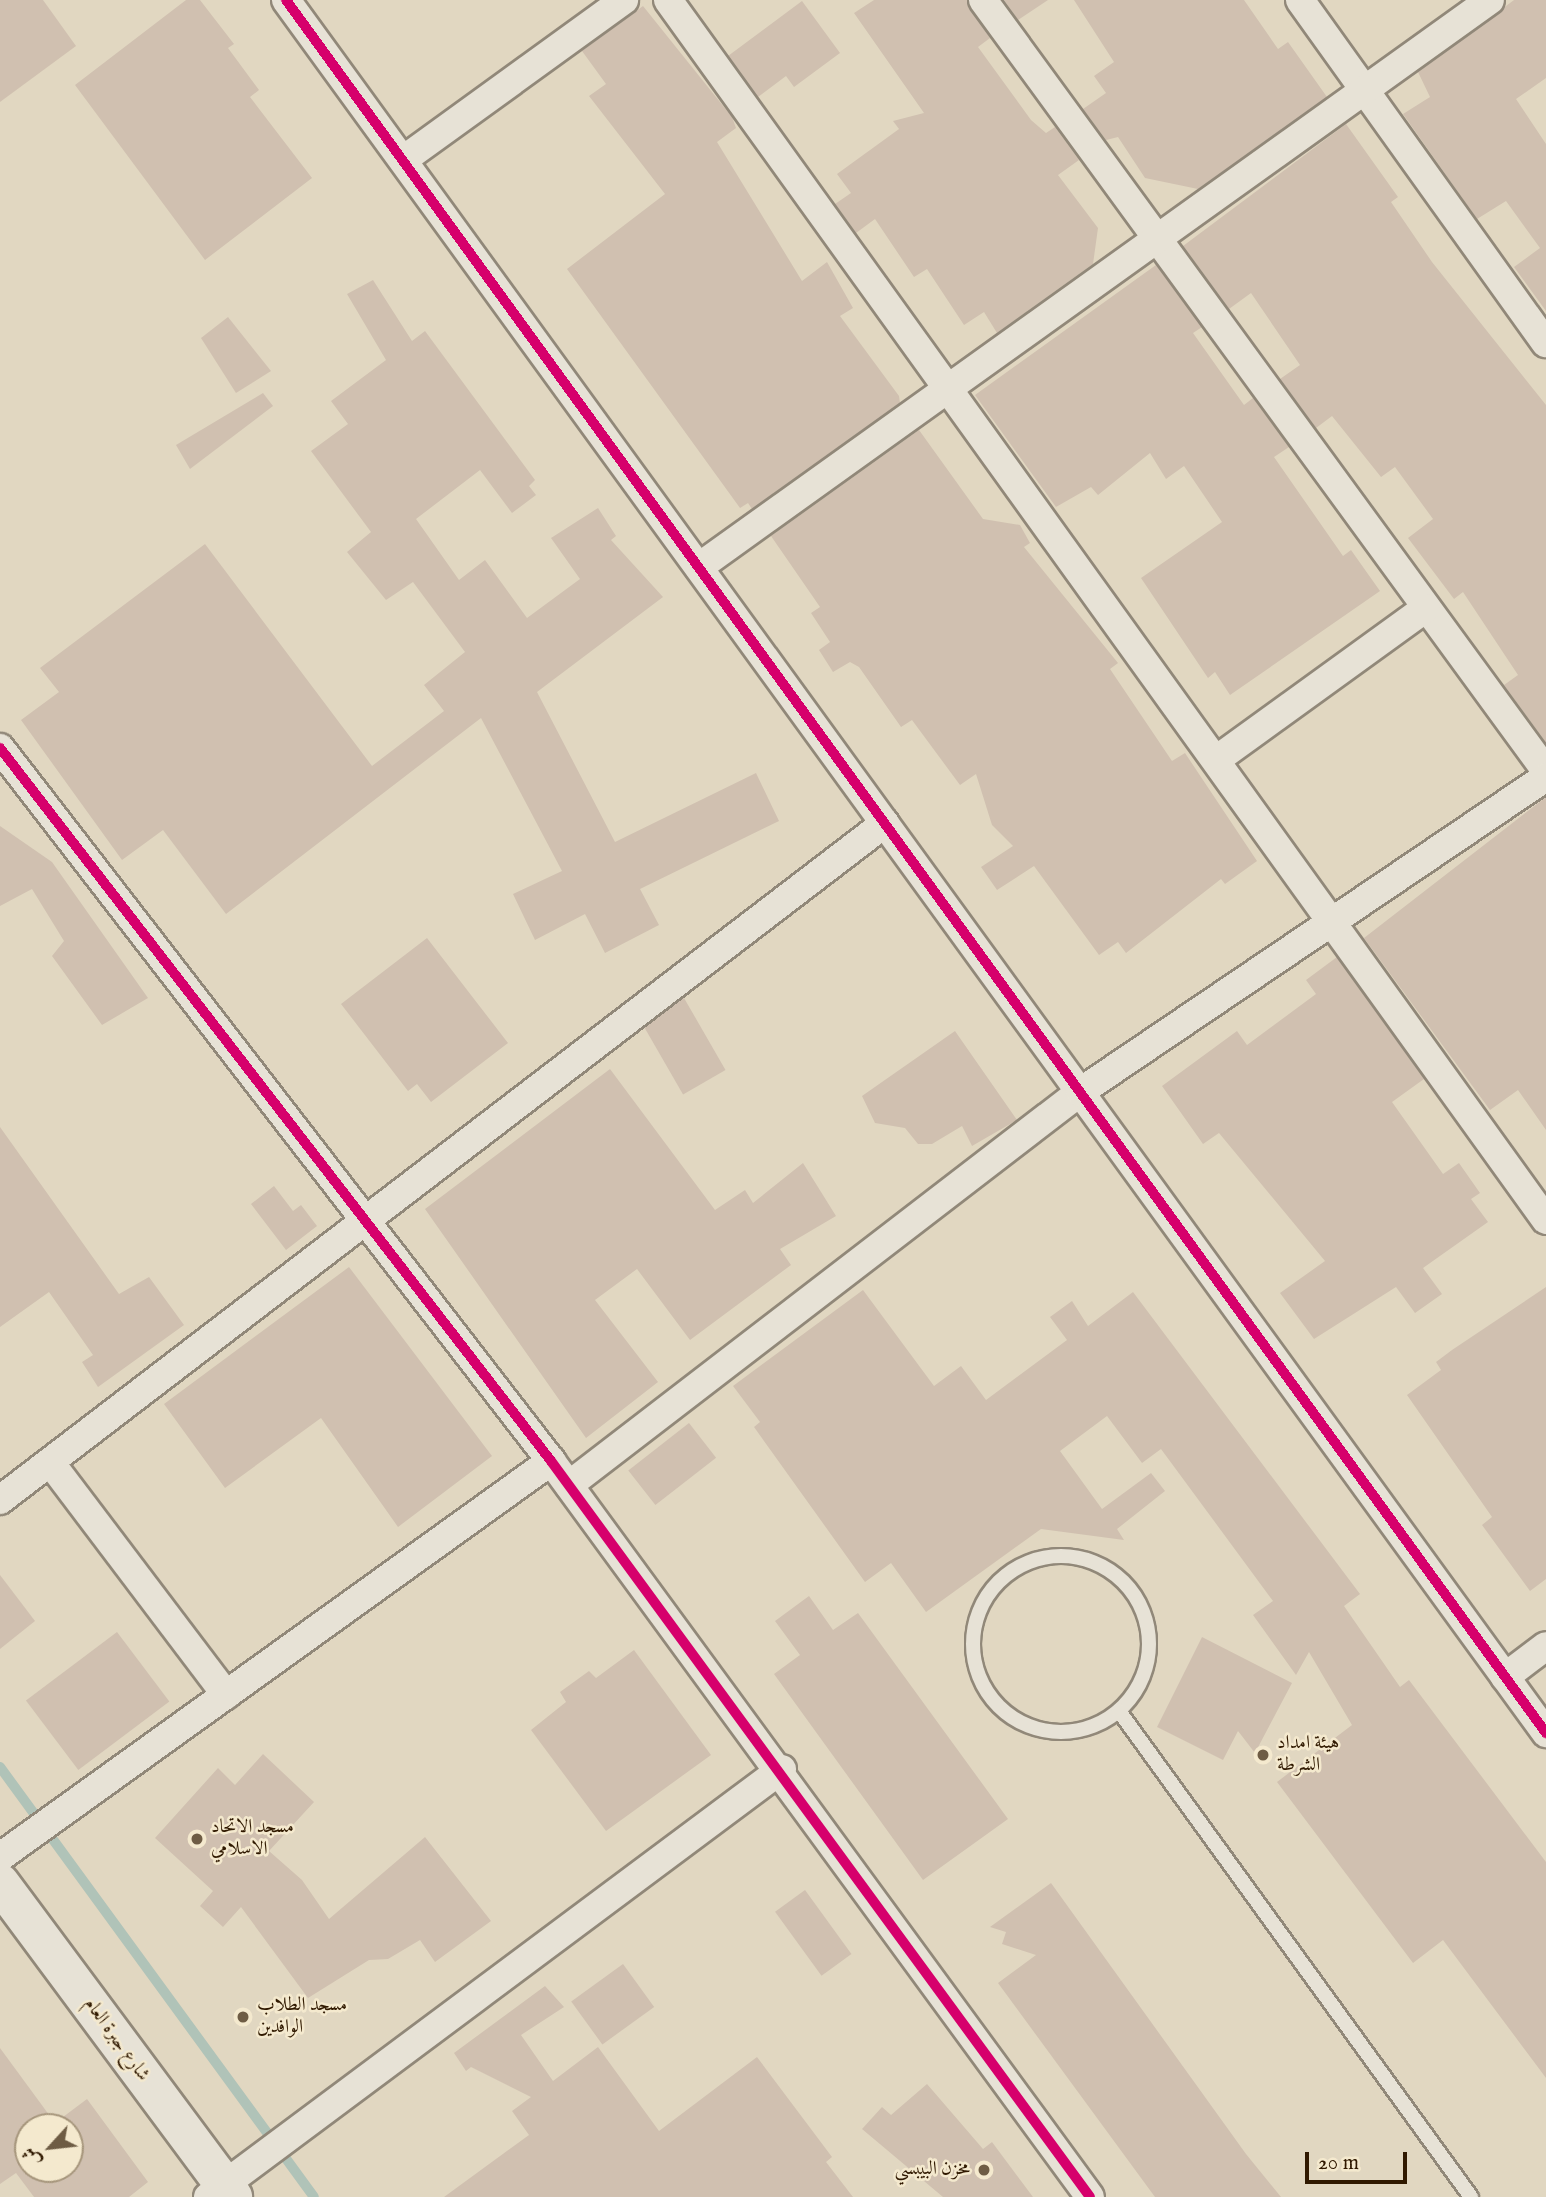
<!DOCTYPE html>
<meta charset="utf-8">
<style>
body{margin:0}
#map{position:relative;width:1546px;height:2197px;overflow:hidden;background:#e1d7c1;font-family:"IM FELL English",Amiri,serif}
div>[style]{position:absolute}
.stream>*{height:10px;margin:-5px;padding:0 5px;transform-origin:5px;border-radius:5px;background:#b0c3b8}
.building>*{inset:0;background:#d0c0b0;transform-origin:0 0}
.roads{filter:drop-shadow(2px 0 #918879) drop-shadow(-2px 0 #918879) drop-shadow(0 2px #918879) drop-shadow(0 -2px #918879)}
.service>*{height:14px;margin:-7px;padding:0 7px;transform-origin:7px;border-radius:7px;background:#e7e2d6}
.service>.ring{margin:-7px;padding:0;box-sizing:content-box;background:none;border:14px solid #e7e2d6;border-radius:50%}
.minor>*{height:28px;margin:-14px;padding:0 14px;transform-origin:14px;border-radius:14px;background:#e7e2d6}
.secondary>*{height:38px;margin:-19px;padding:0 19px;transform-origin:19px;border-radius:19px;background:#e7e2d6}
.cycleway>*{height:10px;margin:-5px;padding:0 5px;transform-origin:5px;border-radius:5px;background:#d6006c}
.dots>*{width:19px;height:19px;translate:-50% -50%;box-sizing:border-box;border:4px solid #f4e9ce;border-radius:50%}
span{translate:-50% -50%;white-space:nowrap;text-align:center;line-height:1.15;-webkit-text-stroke:5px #f4e9ce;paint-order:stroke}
.poi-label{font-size:19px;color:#301900}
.left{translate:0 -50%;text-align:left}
.right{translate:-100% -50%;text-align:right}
.street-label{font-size:19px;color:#301900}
.north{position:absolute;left:14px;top:2113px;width:70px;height:70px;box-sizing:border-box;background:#f4e9ce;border:2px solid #a6967c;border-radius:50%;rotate:243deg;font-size:19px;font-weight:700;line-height:28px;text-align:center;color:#301900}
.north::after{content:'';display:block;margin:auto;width:24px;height:32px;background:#6e5c44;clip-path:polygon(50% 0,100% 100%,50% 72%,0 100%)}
.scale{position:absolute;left:1305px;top:2152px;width:102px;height:32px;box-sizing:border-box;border:4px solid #301900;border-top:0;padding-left:9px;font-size:21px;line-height:24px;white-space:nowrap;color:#301900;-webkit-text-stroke:5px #f4e9ce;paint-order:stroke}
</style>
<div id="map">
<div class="stream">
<i style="left:0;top:1767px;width:532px;rotate:53.86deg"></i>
</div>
<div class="building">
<i style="clip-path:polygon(0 0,43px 0,76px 46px,0 102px)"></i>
<i style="clip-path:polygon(186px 0,200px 0,234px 44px,228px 48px,259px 90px,250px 97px,312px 178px,205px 260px,75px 85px)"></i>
<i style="clip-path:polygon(874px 0,967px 0,990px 38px,978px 47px,1031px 120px,1046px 133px,1055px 127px,1079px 160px,1058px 175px,1098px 228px,1093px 264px,997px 333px,984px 312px,964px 325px,927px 269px,914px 277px,875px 219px,856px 233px,835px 204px,851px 193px,837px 174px,899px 129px,893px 121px,924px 113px,854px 13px)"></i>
<i style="clip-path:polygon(1004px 0,1048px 0,1018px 20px)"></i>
<i style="clip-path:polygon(1074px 0,1244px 0,1278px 49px,1288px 42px,1327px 97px,1198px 189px,1145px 178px,1118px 137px,1106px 140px,1083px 109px,1106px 93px,1094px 76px,1114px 62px)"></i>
<i style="clip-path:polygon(1514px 0,1546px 0,1546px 78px,1516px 99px,1546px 144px,1546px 311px,1514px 267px,1540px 248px,1506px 201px,1477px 219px,1403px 114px,1430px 97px,1418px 72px)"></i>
<i style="clip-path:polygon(802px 1px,840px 53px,794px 87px,786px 76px,758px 97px,728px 56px)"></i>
<i style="clip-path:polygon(643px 6px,732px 117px,736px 128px,717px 142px,802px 281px,827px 262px,853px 308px,840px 316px,899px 396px,900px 403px,752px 509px,748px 503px,740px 508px,567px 269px,665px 194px,589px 96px,606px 84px,582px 51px)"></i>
<i style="clip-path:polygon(1346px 124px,1398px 197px,1391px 202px,1432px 262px,1546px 405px,1546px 743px,1504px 685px,1518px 675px,1463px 592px,1454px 599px,1408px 538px,1433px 519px,1395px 467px,1381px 477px,1332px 416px,1316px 428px,1280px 379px,1300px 365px,1251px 293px,1229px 309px,1183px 246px)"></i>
<i style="clip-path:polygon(1156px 265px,1202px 327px,1193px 333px,1244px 405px,1253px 398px,1289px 447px,1274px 457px,1343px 556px,1351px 550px,1380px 591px,1230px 695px,1215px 672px,1208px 678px,1141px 578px,1222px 522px,1184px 466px,1166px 479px,1150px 453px,1098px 495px,1091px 487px,1056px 507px,975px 395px)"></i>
<i style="clip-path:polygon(373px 280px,412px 341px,425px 331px,535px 480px,529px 486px,536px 495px,512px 513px,480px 470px,416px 519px,459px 580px,485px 560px,527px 618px,580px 579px,551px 538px,598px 508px,616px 536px,611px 540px,663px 597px,537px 692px,615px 842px,756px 773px,779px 821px,640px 889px,659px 925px,605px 953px,585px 914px,535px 940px,513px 894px,562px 871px,481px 718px,226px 914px,163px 830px,122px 860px,21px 720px,59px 692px,40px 668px,205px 544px,372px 766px,444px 711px,424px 685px,465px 652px,413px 582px,386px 600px,347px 552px,371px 532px,311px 451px,348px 424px,331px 401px,386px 360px,347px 294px)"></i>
<i style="clip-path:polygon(228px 317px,271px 371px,236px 393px,201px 338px)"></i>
<i style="clip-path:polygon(263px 393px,273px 406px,190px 469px,176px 445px)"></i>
<i style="clip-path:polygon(919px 430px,983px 519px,1020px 525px,1030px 543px,1024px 547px,1118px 663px,1110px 669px,1172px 761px,1185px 753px,1257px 861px,1225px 884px,1221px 879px,1126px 953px,1118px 942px,1099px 955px,1034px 866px,997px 890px,981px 867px,1013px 846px,992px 825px,976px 774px,960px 785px,912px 720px,901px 727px,859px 667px,850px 662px,833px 672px,819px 650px,830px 642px,811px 613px,820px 607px,771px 536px)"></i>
<i style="clip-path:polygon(1546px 797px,1546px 1130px,1518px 1090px,1490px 1110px,1364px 938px)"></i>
<i style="clip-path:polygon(0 826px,52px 862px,148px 998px,102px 1025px,52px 956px,64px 941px,32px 889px,0 906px)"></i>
<i style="clip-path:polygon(427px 938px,508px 1043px,431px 1102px,417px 1084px,408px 1091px,341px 1004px)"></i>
<i style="clip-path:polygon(1337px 957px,1424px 1079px,1392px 1102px,1443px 1174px,1459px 1163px,1480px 1193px,1471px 1199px,1488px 1222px,1423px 1268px,1442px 1294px,1415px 1313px,1396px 1287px,1314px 1339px,1280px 1293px,1325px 1261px,1219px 1133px,1203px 1144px,1162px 1086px,1237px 1031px,1247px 1045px,1316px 994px,1306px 980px)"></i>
<i style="left:684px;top:998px;width:83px;height:49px;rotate:60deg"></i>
<i style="clip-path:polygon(955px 1031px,1017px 1120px,972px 1146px,962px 1126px,932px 1144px,918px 1144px,905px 1128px,875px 1123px,862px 1096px)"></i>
<i style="clip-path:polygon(610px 1069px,715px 1210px,745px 1190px,753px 1203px,803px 1163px,836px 1216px,780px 1249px,791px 1265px,690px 1340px,637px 1269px,595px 1300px,658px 1382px,586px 1438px,425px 1209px)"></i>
<i style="clip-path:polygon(0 1127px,119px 1294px,149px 1277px,184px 1325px,98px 1387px,82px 1362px,93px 1355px,49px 1292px,0 1327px)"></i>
<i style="clip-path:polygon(274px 1186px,293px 1211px,301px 1205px,317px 1226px,286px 1250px,251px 1204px)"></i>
<i style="clip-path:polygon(349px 1267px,492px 1456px,398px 1527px,321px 1418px,225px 1488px,164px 1404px)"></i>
<i style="clip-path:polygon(1546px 1287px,1546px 1579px,1530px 1591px,1482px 1525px,1492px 1517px,1407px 1395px,1441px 1370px,1436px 1362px,1452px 1350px)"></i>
<i style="clip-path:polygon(863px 1290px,934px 1386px,961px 1366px,986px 1400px,1067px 1340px,1050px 1317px,1072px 1301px,1088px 1326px,1133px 1292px,1360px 1594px,1344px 1606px,1400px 1687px,1409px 1680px,1546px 1862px,1546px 2078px,1443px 1940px,1413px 1963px,1277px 1782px,1352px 1725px,1309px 1652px,1296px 1675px,1253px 1615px,1273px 1601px,1161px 1449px,1142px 1463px,1107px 1416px,1060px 1451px,1102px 1509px,1151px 1473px,1165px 1491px,1117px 1529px,1124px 1540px,1041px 1529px,926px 1612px,891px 1563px,865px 1582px,754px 1427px,760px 1422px,733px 1386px)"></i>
<i style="left:689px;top:1423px;width:44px;height:77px;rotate:52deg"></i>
<i style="clip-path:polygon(0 1575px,35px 1621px,0 1649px)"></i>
<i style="clip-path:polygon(809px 1596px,833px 1630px,858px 1613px,1008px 1819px,923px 1880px,774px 1674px,800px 1655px,775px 1621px)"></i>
<i style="left:117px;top:1632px;width:87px;height:114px;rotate:53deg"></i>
<i style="clip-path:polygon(1202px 1637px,1292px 1683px,1255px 1753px,1238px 1731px,1223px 1760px,1157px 1727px)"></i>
<i style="clip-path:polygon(634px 1650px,711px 1755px,606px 1831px,531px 1730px,566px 1702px,560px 1692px,589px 1671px,596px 1678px)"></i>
<i style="clip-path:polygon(263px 1754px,314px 1802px,269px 1851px,302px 1880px,329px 1919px,425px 1837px,491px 1921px,435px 1962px,420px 1940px,388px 1959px,369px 1960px,308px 1998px,241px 1907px,223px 1927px,200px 1906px,213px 1891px,155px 1838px,218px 1768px,235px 1785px)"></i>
<i style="clip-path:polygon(1051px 1883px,1246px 2154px,1281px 2197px,1155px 2197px,998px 1983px,1036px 1955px,1002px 1944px,1006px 1932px,990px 1927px)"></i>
<i style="left:805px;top:1890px;width:79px;height:37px;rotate:54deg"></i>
<i style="left:623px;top:1964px;width:53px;height:64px;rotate:54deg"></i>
<i style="clip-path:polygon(545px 1986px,564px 2007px,521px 2035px,553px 2081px,598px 2047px,659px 2131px,757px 2057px,832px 2157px,826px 2162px,853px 2197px,444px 2197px,529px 2135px,512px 2111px,531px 2097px,471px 2067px,466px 2071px,454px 2053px)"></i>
<i style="clip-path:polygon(evenodd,0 2048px,55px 2123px,87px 2099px,148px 2182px,129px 2197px,34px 2197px,16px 2173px,0 2184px,0 2048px,28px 2127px,70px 2127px,70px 2169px,28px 2169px,28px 2127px)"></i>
<i style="clip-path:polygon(927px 2084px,983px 2149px,992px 2142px,1033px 2197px,943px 2197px,862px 2129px,882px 2107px,891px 2115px)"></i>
</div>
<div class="roads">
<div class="service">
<i class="ring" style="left:973px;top:1556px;width:162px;height:162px"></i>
<i style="left:1119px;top:1711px;width:600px;rotate:54.08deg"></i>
</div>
<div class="minor">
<i style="left:286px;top:0;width:2143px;rotate:53.98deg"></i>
<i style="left:668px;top:0;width:1503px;rotate:54.26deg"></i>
<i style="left:983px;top:0;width:955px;rotate:53.86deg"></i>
<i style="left:1300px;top:0;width:422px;rotate:54.4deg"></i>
<i style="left:403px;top:160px;width:273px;rotate:-35.9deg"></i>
<i style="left:699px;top:567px;width:973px;rotate:-35.63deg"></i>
<i style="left:0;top:748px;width:901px;rotate:52.3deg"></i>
<i style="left:551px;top:1461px;width:912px;rotate:53.78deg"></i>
<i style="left:1216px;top:760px;width:259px;rotate:-35.9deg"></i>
<i style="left:50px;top:1462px;width:292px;rotate:52.9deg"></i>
<i style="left:569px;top:1485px;width:645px;rotate:-37.56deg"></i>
<i style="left:1080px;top:1092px;width:562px;rotate:-34.06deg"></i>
<i style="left:0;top:1500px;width:1114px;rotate:-37.41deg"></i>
<i style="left:1505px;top:1677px;width:51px;rotate:-37.1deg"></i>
<i style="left:0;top:1857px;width:679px;rotate:-35.7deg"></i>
<i style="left:208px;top:2197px;width:716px;rotate:-36.71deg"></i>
</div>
<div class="secondary">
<i style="left:0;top:1883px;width:391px;rotate:53.4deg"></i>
</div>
</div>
<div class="cycleway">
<i style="left:286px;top:0;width:2143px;rotate:53.98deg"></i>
<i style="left:0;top:748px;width:901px;rotate:52.3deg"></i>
<i style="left:551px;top:1461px;width:912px;rotate:53.78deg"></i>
</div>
<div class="dots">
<i style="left:1263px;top:1755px;background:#6e5c44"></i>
<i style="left:197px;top:1839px;background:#6e5c44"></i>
<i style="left:243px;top:2017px;background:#6e5c44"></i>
<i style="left:984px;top:2170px;background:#6e5c44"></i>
</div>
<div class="poi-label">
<span class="left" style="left:1277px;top:1755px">هيئة امداد<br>الشرطة</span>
<span class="left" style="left:211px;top:1839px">مسجد الاتحاد<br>الاسلامي</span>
<span class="left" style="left:257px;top:2017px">مسجد الطلاب<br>الوافدين</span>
<span class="right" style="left:970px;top:2170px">مخزن البيبسي</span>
</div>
<div class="street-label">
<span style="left:116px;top:2040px;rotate:54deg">شارع جبرة العام</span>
</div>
<div class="north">ش</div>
<div class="scale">20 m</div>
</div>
